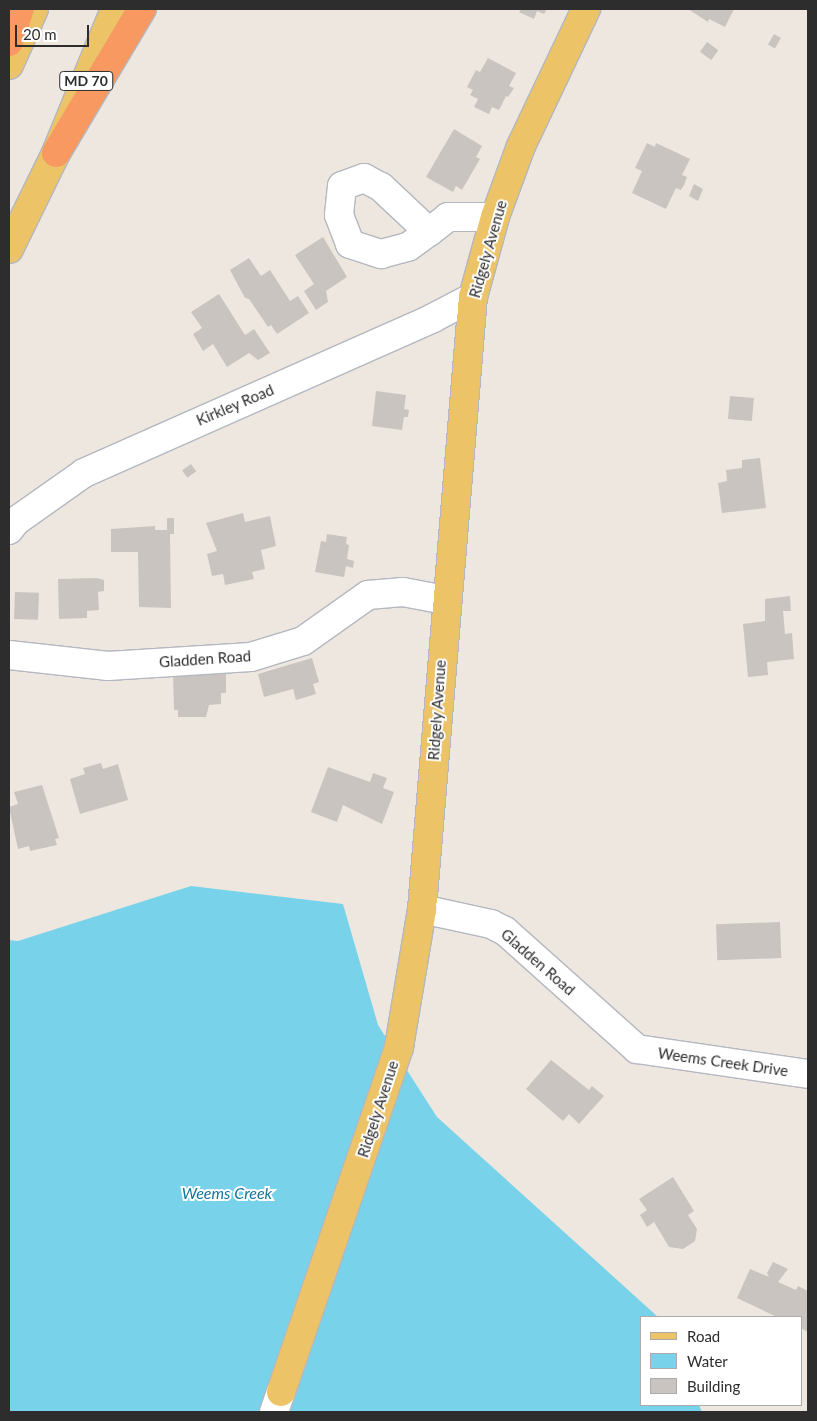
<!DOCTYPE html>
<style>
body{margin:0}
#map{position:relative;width:817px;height:1421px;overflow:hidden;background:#eee7e0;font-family:Lato,sans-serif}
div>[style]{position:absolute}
.water>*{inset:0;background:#78d3ea}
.building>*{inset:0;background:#c9c4bf;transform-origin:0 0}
.roads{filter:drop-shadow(1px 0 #b3b7bf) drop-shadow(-1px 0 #b3b7bf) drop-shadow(0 1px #b3b7bf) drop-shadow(0 -1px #b3b7bf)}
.minor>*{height:28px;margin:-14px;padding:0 14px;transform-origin:14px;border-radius:14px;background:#fff}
.major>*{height:28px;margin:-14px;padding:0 14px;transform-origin:14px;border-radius:14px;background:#ecc467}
.highway>*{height:28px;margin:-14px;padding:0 14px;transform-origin:14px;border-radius:14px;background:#f89961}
span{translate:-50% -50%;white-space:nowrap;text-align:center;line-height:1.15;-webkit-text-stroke:4px #fff;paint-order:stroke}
.shield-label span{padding:1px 4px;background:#fff;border:1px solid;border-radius:4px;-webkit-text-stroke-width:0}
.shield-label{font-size:14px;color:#2d2d2d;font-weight:700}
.street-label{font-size:15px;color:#2d2d2d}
.water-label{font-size:16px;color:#13759b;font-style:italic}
.frame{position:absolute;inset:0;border:10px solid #2d2d2d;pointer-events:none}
.legend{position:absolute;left:640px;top:1316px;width:162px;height:90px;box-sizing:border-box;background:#fff;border:1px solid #ababab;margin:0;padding:6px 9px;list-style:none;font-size:15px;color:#2d2d2d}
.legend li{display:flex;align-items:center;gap:10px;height:25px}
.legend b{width:25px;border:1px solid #ababab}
.scale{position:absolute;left:15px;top:25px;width:74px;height:22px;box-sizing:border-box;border:2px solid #2d2d2d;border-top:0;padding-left:6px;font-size:15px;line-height:18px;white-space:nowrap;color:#2d2d2d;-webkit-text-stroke:4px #fff;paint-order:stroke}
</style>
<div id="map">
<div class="water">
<i style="clip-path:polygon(191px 886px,343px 904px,378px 1025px,437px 1117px,658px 1317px,641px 1317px,641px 1405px,699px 1405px,702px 1412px,9px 1412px,9px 940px,18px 941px)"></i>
</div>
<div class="building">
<i style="clip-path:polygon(521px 9px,547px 9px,544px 14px,537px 11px,534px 19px,519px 12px)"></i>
<i style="clip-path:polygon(688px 9px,734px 9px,725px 27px,709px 19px,708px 22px)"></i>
<i style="left:774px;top:34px;width:8px;height:12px;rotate:30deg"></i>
<i style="left:707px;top:42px;width:14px;height:12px;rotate:36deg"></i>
<i style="clip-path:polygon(488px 58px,516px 73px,509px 86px,514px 88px,508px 97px,506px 96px,499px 110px,492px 107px,489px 114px,474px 107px,478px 99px,470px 95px,473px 90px,467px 87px,476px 70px,480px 72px)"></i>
<i style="clip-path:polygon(454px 129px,482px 146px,476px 157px,480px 159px,462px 190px,456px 186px,453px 192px,426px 177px)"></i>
<i style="clip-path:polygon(647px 143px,655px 147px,656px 143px,690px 159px,682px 175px,687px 177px,684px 185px,681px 190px,676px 188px,666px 209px,632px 193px,642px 171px,635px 168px)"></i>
<i style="clip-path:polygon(694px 184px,703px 189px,698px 201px,689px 196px)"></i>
<i style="clip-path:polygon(323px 237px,347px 277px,326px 291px,328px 302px,316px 310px,304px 291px,314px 284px,295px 255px)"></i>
<i style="clip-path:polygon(249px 258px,261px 276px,270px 270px,290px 301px,298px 296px,309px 313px,277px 334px,271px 325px,268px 327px,249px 299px,245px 298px,230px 270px)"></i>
<i style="clip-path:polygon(219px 294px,245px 335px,254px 329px,270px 353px,258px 360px,249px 353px,227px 367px,213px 344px,203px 351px,193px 334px,202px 328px,191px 312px)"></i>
<i style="clip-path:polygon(376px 391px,406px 395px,404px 409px,409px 410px,408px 417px,404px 417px,402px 430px,372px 426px)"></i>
<i style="left:730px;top:396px;width:24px;height:23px;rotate:5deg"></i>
<i style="clip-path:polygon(760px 458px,766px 508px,722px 513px,718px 483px,727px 481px,726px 470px,742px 468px,742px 460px)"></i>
<i style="left:191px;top:464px;width:9px;height:11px;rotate:54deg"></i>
<i style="clip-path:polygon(243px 513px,245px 522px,270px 516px,276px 546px,261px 550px,265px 569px,252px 572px,254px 579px,225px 585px,223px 574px,212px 576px,207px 554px,217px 551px,206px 523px)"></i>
<i style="clip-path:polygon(167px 518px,174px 518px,174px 534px,170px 534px,171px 608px,139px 607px,138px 552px,111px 552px,111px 529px,155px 526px,155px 530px,167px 530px)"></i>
<i style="clip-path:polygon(327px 534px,347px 537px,346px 544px,349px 545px,347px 559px,354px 561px,353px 568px,346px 566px,344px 577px,315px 572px,321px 541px,326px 542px)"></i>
<i style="clip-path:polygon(97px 578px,104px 580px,104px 591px,98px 592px,99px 610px,87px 611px,87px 618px,59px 619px,58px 579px)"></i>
<i style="left:15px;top:592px;width:24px;height:27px;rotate:2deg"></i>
<i style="clip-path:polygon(790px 596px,791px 611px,783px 611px,785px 634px,792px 633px,794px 659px,767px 662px,768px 675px,748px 677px,743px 624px,765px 621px,765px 599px)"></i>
<i style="clip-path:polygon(312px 658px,319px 682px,313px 684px,316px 694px,296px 700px,293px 689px,264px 697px,258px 674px)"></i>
<i style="clip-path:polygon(226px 674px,226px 693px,221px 693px,221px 704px,209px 705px,206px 717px,178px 717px,178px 710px,174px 710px,173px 675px)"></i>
<i style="clip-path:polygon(101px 763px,103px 769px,118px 764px,128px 800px,80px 814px,70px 779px,85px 774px,83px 768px)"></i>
<i style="clip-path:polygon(328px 767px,370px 782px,373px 773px,387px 778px,383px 788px,394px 792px,382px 824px,343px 805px,337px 822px,311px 812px)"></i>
<i style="clip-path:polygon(42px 785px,59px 838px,55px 839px,57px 845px,30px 851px,29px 846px,18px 849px,9px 807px,18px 804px,14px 792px)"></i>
<i style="left:780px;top:922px;width:36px;height:64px;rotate:88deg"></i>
<i style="clip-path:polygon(551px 1060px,589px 1090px,592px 1086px,604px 1096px,579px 1124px,569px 1114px,563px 1121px,526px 1089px)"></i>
<i style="clip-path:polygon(673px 1177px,694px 1211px,688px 1215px,697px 1229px,695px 1241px,683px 1249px,669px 1247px,654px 1222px,647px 1227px,640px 1215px,647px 1210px,639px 1199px)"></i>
<i style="clip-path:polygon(773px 1262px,788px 1269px,778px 1282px,796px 1290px,798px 1286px,808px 1291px,808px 1332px,801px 1328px,801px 1317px,777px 1317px,737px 1298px,750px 1269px,769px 1277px,767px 1273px)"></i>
</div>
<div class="roads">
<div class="minor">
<i style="left:429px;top:232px;width:66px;rotate:-136.8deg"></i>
<i style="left:381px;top:187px;width:19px;rotate:-152deg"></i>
<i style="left:364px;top:178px;width:23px;rotate:160deg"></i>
<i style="left:342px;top:186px;width:29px;rotate:96deg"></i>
<i style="left:339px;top:215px;width:31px;rotate:69deg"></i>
<i style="left:350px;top:244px;width:33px;rotate:18deg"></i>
<i style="left:381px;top:254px;width:28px;rotate:-15deg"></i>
<i style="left:408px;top:247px;width:26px;rotate:-36deg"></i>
<i style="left:429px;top:232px;width:24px;rotate:-38deg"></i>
<i style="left:448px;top:217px;width:47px"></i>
<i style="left:9px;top:530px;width:11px;rotate:-52deg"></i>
<i style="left:16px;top:521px;width:83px;rotate:-35.2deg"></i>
<i style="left:84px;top:473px;width:382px;rotate:-23.9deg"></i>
<i style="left:433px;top:318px;width:45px;rotate:-27.7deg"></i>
<i style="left:9px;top:655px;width:100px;rotate:6.3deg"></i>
<i style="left:108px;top:666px;width:143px;rotate:-3.6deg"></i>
<i style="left:251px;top:657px;width:54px;rotate:-17.1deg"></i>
<i style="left:303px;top:641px;width:80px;rotate:-35.3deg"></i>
<i style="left:368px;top:595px;width:35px;rotate:-5deg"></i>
<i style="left:403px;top:592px;width:43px;rotate:10.8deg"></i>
<i style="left:422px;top:909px;width:71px;rotate:12.3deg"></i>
<i style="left:491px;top:924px;width:16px;rotate:27deg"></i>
<i style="left:505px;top:931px;width:177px;rotate:41.8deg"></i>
<i style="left:637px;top:1049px;width:173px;rotate:8.3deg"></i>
<i style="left:274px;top:1412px;width:21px;rotate:-71deg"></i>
</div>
<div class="major">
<i style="left:9px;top:65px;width:61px;rotate:-65.9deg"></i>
<i style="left:9px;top:249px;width:107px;rotate:-63.9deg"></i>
<i style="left:56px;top:153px;width:156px;rotate:-67.7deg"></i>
<i style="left:281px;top:1392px;width:365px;rotate:-71.1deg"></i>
<i style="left:399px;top:1047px;width:140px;rotate:-80.5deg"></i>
<i style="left:422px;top:909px;width:614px;rotate:-85.24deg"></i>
<i style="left:473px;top:297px;width:83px;rotate:-74.6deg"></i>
<i style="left:495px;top:217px;width:76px;rotate:-69.9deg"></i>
<i style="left:521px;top:146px;width:152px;rotate:-64.6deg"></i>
</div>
<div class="highway">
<i style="left:9px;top:42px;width:35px;rotate:-72deg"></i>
<i style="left:56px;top:153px;width:168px;rotate:-59.2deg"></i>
</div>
</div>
<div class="shield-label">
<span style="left:86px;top:81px">MD 70</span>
</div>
<div class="street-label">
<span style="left:488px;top:249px;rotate:-74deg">Ridgely Avenue</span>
<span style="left:235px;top:405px;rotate:-23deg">Kirkley Road</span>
<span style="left:205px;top:659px;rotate:-4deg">Gladden Road</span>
<span style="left:437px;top:710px;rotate:-86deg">Ridgely Avenue</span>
<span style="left:538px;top:962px;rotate:41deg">Gladden Road</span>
<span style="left:723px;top:1062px;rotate:8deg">Weems Creek Drive</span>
<span style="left:378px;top:1109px;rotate:-72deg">Ridgely Avenue</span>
</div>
<div class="water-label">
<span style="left:227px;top:1193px">Weems Creek</span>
</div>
<div class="frame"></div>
<ul class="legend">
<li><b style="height:6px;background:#ecc467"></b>Road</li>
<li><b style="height:14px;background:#78d3ea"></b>Water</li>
<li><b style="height:14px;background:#c9c4bf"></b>Building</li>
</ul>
<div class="scale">20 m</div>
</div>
